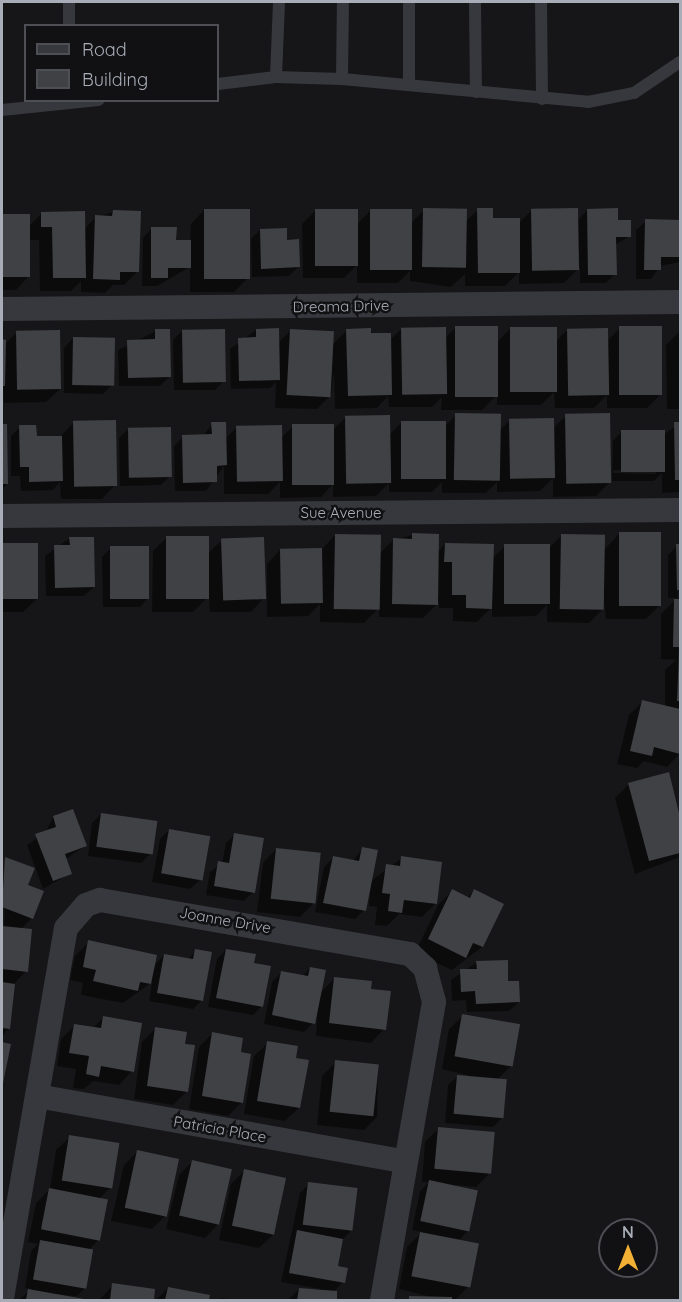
<!DOCTYPE html>
<style>
body{margin:0}
#map{position:relative;width:682px;height:1302px;overflow:hidden;background:#161618;font-family:Quicksand,sans-serif}
div>[style]{position:absolute}
.shadow>*{inset:0;background:#0007}
.building>*{inset:0;background:#404145;transform-origin:0 0}
.lane>*{height:12px;margin:-6px;padding:0 6px;transform-origin:6px;border-radius:6px;background:#37383d}
.street>*{height:24px;margin:-12px;padding:0 12px;transform-origin:12px;border-radius:12px;background:#37383d}
span{translate:-50% -50%;white-space:nowrap;text-align:center;line-height:1.15;-webkit-text-stroke:5px #111113;paint-order:stroke}
.street-label{font-size:15px;color:#a8adb8}
.frame{position:absolute;inset:0;border:3px solid #a8adb8;pointer-events:none}
.legend{position:absolute;left:24px;top:24px;width:195px;height:78px;box-sizing:border-box;background:#111113;border:2px solid #4d4f55;margin:0;padding:8px 10px;list-style:none;font-size:18px;color:#a8adb8}
.legend li{display:flex;align-items:center;gap:12px;height:30px}
.legend b{width:30px;border:2px solid #4d4f55}
.north{position:absolute;left:598px;top:1218px;width:60px;height:60px;box-sizing:border-box;background:#111113;border:2px solid #4d4f55;border-radius:50%;rotate:0deg;font-size:16px;font-weight:700;line-height:24px;text-align:center;color:#a8adb8}
.north::after{content:'';display:block;margin:auto;width:21px;height:27px;background:#f2b134;clip-path:polygon(50% 0,100% 100%,50% 72%,0 100%)}
</style>
<div id="map">
<div class="shadow">
<i style="clip-path:polygon(204px 210px,247px 279px,234px 292px,190px 292px,190px 267px,157px 286px,142px 286px,143px 238px,152px 228px,175px 242px,190px 242px,191px 224px)"></i>
<i style="clip-path:polygon(424px 210px,465px 222px,478px 210px,491px 220px,519px 223px,532px 210px,577px 221px,587px 210px,617px 222px,630px 236px,615px 245px,615px 274px,606px 283px,580px 283px,580px 267px,564px 283px,519px 284px,519px 272px,505px 286px,465px 286px,465px 274px,451px 287px,410px 281px,410px 271px,398px 283px,357px 283px,357px 265px,344px 278px,303px 278px,302px 224px,315px 211px,357px 224px,370px 211px,411px 223px)"></i>
<i style="clip-path:polygon(113px 212px,137px 272px,124px 285px,113px 285px,105px 293px,81px 292px,81px 281px,71px 291px,40px 291px,39px 240px,29px 240px,29px 276px,16px 290px,2px 290px,2px 216px,28px 215px,29px 226px,42px 213px,84px 229px,96px 217px)"></i>
<i style="clip-path:polygon(646px 221px,680px 222px,680px 262px,660px 266px,651px 279px,636px 279px,636px 230px)"></i>
<i style="clip-path:polygon(260px 230px,286px 241px,298px 267px,289px 276px,252px 277px,251px 239px)"></i>
<i style="clip-path:polygon(456px 327px,496px 343px,511px 328px,555px 342px,567px 330px,607px 341px,620px 328px,661px 394px,647px 408px,607px 408px,607px 395px,594px 408px,555px 408px,554px 392px,541px 405px,497px 405px,497px 395px,482px 410px,441px 410px,442px 397px,432px 407px,389px 407px,388px 396px,377px 408px,335px 409px,334px 372px,331px 395px,317px 409px,275px 408px,276px 382px,270px 388px,231px 389px,230px 349px,256px 330px,278px 343px,290px 331px,332px 345px,347px 330px,389px 334px,389px 341px,401px 329px,445px 338px)"></i>
<i style="clip-path:polygon(156px 331px,170px 376px,160px 386px,119px 386px,118px 350px)"></i>
<i style="clip-path:polygon(182px 331px,224px 381px,215px 390px,174px 390px,173px 340px)"></i>
<i style="clip-path:polygon(17px 332px,60px 389px,46px 402px,4px 403px,2px 341px,4px 345px)"></i>
<i style="clip-path:polygon(679px 332px,680px 409px,667px 409px,666px 345px)"></i>
<i style="clip-path:polygon(73px 338px,112px 385px,103px 394px,64px 393px,64px 348px)"></i>
<i style="clip-path:polygon(456px 415px,500px 430px,510px 420px,552px 429px,566px 416px,609px 483px,596px 496px,553px 497px,553px 478px,540px 491px,497px 492px,497px 482px,486px 493px,442px 493px,442px 482px,432px 492px,389px 492px,389px 483px,376px 496px,333px 497px,333px 484px,321px 497px,280px 498px,280px 482px,268px 494px,224px 494px,224px 466px,206px 491px,175px 491px,174px 446px,183px 437px,203px 436px,212px 424px,224px 440px,237px 427px,281px 438px,293px 426px,333px 430px,346px 417px,388px 436px,402px 422px,445px 426px)"></i>
<i style="clip-path:polygon(74px 422px,115px 485px,102px 499px,61px 499px,60px 482px,53px 490px,21px 491px,20px 476px,11px 476px,11px 436px,20px 427px,35px 437px,60px 437px)"></i>
<i style="clip-path:polygon(evenodd,680px 423px,680px 492px,662px 493px,662px 473px,654px 481px,612px 481px,613px 441px,622px 431px,663px 435px,680px 423px,613px 470px,656px 471px,656px 474px,613px 473px,613px 470px)"></i>
<i style="clip-path:polygon(6px 425px,7px 484px,2px 489px,2px 426px)"></i>
<i style="clip-path:polygon(128px 429px,170px 476px,161px 485px,120px 486px,119px 438px)"></i>
<i style="clip-path:polygon(619px 534px,660px 605px,646px 619px,606px 619px,603px 592px,603px 609px,589px 623px,547px 622px,547px 605px,536px 616px,492px 617px,492px 607px,477px 622px,453px 621px,453px 608px,439px 608px,439px 602px,423px 618px,379px 617px,379px 608px,364px 623px,320px 622px,320px 604px,308px 616px,267px 617px,267px 564px,280px 550px,322px 549px,335px 535px,379px 554px,393px 540px,413px 535px,437px 553px,445px 544px,492px 559px,505px 546px,549px 548px,562px 535px,604px 550px)"></i>
<i style="clip-path:polygon(167px 537px,207px 554px,222px 540px,264px 598px,251px 612px,210px 612px,209px 596px,193px 612px,152px 612px,153px 551px)"></i>
<i style="clip-path:polygon(70px 538px,94px 587px,84px 596px,46px 596px,45px 556px)"></i>
<i style="clip-path:polygon(2px 545px,36px 545px,37px 599px,23px 612px,2px 612px)"></i>
<i style="clip-path:polygon(677px 546px,680px 753px,667px 767px,644px 761px,637px 768px,617px 764px,629px 715px,642px 702px,665px 707px,665px 670px,676px 660px,661px 659px,661px 614px,677px 598px,668px 598px,668px 555px)"></i>
<i style="clip-path:polygon(111px 548px,149px 597px,140px 607px,103px 607px,102px 557px)"></i>
<i style="clip-path:polygon(668px 774px,680px 823px,680px 857px,635px 874px,615px 798px,629px 784px)"></i>
<i style="clip-path:polygon(72px 811px,85px 846px,66px 859px,71px 873px,43px 889px,27px 845px,46px 832px,53px 817px)"></i>
<i style="clip-path:polygon(101px 814px,150px 854px,141px 863px,88px 856px,92px 823px)"></i>
<i style="clip-path:polygon(169px 830px,200px 880px,190px 889px,152px 882px,160px 839px)"></i>
<i style="clip-path:polygon(235px 834px,253px 892px,244px 901px,206px 895px,210px 872px,222px 863px,226px 843px)"></i>
<i style="clip-path:polygon(363px 848px,364px 910px,355px 919px,315px 912px,324px 867px,333px 858px,353px 861px)"></i>
<i style="clip-path:polygon(276px 849px,313px 904px,300px 917px,257px 912px,263px 863px)"></i>
<i style="clip-path:polygon(402px 858px,435px 904px,422px 917px,399px 914px,387px 926px,375px 925px,377px 907px,369px 906px,371px 881px)"></i>
<i style="clip-path:polygon(6px 859px,26px 886px,32px 918px,21px 929px,26px 971px,14px 984px,9px 1028px,2px 1036px)"></i>
<i style="clip-path:polygon(452px 891px,467px 898px,474px 891px,502px 904px,482px 947px,452px 970px,415px 953px,438px 905px)"></i>
<i style="clip-path:polygon(89px 942px,154px 966px,164px 955px,187px 960px,196px 951px,202px 1000px,193px 1009px,149px 1001px,152px 982px,123px 1003px,81px 995px,83px 983px,70px 980px,75px 956px)"></i>
<i style="clip-path:polygon(226px 950px,262px 1006px,253px 1015px,208px 1007px,217px 959px)"></i>
<i style="clip-path:polygon(477px 962px,519px 1002px,509px 1011px,467px 1012px,466px 1000px,452px 1001px,451px 980px)"></i>
<i style="clip-path:polygon(310px 968px,319px 994px,335px 978px,370px 990px,384px 1029px,371px 1043px,316px 1036px,318px 1002px,313px 1023px,304px 1032px,264px 1024px,272px 982px,281px 973px,302px 977px)"></i>
<i style="clip-path:polygon(463px 1016px,511px 1066px,497px 1080px,502px 1118px,493px 1127px,445px 1123px,448px 1085px,458px 1076px,478px 1078px,442px 1069px,449px 1029px)"></i>
<i style="clip-path:polygon(104px 1017px,132px 1071px,119px 1085px,93px 1081px,84px 1089px,73px 1088px,76px 1069px,57px 1066px,61px 1039px,75px 1025px,93px 1028px)"></i>
<i style="clip-path:polygon(155px 1029px,183px 1045px,187px 1091px,173px 1105px,134px 1099px,142px 1042px)"></i>
<i style="clip-path:polygon(212px 1034px,239px 1053px,242px 1102px,228px 1116px,189px 1109px,199px 1047px)"></i>
<i style="clip-path:polygon(268px 1043px,294px 1059px,299px 1108px,285px 1121px,244px 1114px,254px 1056px)"></i>
<i style="clip-path:polygon(2px 1044px,9px 1045px,2px 1082px)"></i>
<i style="clip-path:polygon(336px 1062px,378px 1067px,377px 1117px,364px 1130px,317px 1125px,322px 1076px)"></i>
<i style="clip-path:polygon(439px 1128px,489px 1174px,476px 1187px,456px 1185px,468px 1231px,458px 1241px,469px 1286px,455px 1300px,407px 1300px,435px 1298px,399px 1289px,407px 1247px,422px 1232px,412px 1230px,420px 1191px,429px 1182px,422px 1182px,425px 1142px)"></i>
<i style="clip-path:polygon(70px 1137px,110px 1188px,99px 1199px,99px 1239px,89px 1250px,86px 1287px,77px 1296px,39px 1293px,82px 1300px,19px 1300px,31px 1289px,25px 1288px,31px 1251px,38px 1244px,28px 1242px,36px 1203px,50px 1189px,56px 1150px)"></i>
<i style="clip-path:polygon(137px 1152px,165px 1216px,152px 1229px,111px 1221px,124px 1165px)"></i>
<i style="clip-path:polygon(192px 1162px,218px 1224px,205px 1238px,166px 1229px,179px 1175px)"></i>
<i style="clip-path:polygon(244px 1171px,273px 1235px,259px 1248px,219px 1240px,231px 1184px)"></i>
<i style="clip-path:polygon(309px 1184px,352px 1230px,343px 1239px,336px 1267px,343px 1282px,333px 1292px,335px 1300px,288px 1300px,299px 1289px,321px 1289px,281px 1282px,300px 1193px)"></i>
<i style="clip-path:polygon(113px 1285px,154px 1291px,152px 1300px,99px 1300px)"></i>
<i style="clip-path:polygon(168px 1288px,208px 1296px,207px 1300px,156px 1300px)"></i>
<i style="clip-path:polygon(220px 1298px,241px 1300px,218px 1300px)"></i>
</div>
<div class="building">
<i style="left:423px;top:208px;width:44px;height:59px;rotate:1deg"></i>
<i style="clip-path:polygon(477px 208px,493px 208px,493px 218px,520px 218px,520px 273px,478px 273px)"></i>
<i style="left:578px;top:208px;width:62px;height:47px;rotate:89deg"></i>
<i style="clip-path:polygon(618px 208px,618px 220px,631px 220px,631px 237px,616px 237px,617px 275px,588px 275px,587px 209px)"></i>
<i style="left:204px;top:209px;width:46px;height:70px"></i>
<i style="left:315px;top:209px;width:43px;height:57px"></i>
<i style="left:370px;top:209px;width:42px;height:61px"></i>
<i style="clip-path:polygon(113px 210px,141px 211px,139px 272px,120px 272px,120px 280px,93px 279px,95px 215px,112px 216px)"></i>
<i style="clip-path:polygon(85px 211px,86px 278px,53px 278px,52px 227px,41px 227px,41px 212px)"></i>
<i style="left:2px;top:214px;width:28px;height:63px"></i>
<i style="clip-path:polygon(645px 219px,680px 220px,680px 257px,661px 257px,661px 270px,644px 270px)"></i>
<i style="clip-path:polygon(151px 227px,177px 227px,176px 240px,191px 240px,191px 268px,168px 268px,168px 278px,151px 278px)"></i>
<i style="clip-path:polygon(287px 228px,287px 240px,299px 239px,300px 267px,261px 269px,260px 229px)"></i>
<i style="left:455px;top:326px;width:43px;height:71px"></i>
<i style="left:619px;top:326px;width:43px;height:69px"></i>
<i style="left:446px;top:327px;width:67px;height:45px;rotate:89deg"></i>
<i style="left:510px;top:327px;width:47px;height:65px"></i>
<i style="clip-path:polygon(279px 328px,280px 380px,239px 381px,238px 338px,256px 337px,256px 329px)"></i>
<i style="clip-path:polygon(371px 328px,371px 333px,391px 333px,392px 395px,348px 396px,346px 329px)"></i>
<i style="left:608px;top:328px;width:67px;height:41px;rotate:89deg"></i>
<i style="clip-path:polygon(155px 329px,170px 329px,171px 377px,128px 378px,127px 340px,155px 339px)"></i>
<i style="left:225px;top:329px;width:53px;height:43px;rotate:89deg"></i>
<i style="left:290px;top:329px;width:44px;height:66px;rotate:3deg"></i>
<i style="left:60px;top:330px;width:59px;height:44px;rotate:89deg"></i>
<i style="left:73px;top:337px;width:42px;height:48px;rotate:1deg"></i>
<i style="clip-path:polygon(2px 339px,6px 340px,5px 386px,2px 386px)"></i>
<i style="left:455px;top:413px;width:46px;height:67px;rotate:1deg"></i>
<i style="left:610px;top:413px;width:70px;height:45px;rotate:89deg"></i>
<i style="left:390px;top:415px;width:68px;height:45px;rotate:89deg"></i>
<i style="left:554px;top:418px;width:60px;height:45px;rotate:89deg"></i>
<i style="left:116px;top:420px;width:66px;height:43px;rotate:89deg"></i>
<i style="left:401px;top:421px;width:45px;height:58px"></i>
<i style="clip-path:polygon(211px 422px,226px 422px,227px 465px,217px 466px,217px 482px,183px 483px,182px 435px,212px 434px)"></i>
<i style="clip-path:polygon(674px 422px,680px 422px,680px 480px,675px 480px)"></i>
<i style="clip-path:polygon(2px 424px,7px 424px,8px 484px,2px 484px)"></i>
<i style="left:292px;top:424px;width:42px;height:61px"></i>
<i style="clip-path:polygon(19px 425px,36px 425px,37px 436px,62px 436px,63px 481px,29px 482px,29px 467px,20px 467px)"></i>
<i style="left:282px;top:425px;width:56px;height:46px;rotate:89deg"></i>
<i style="left:171px;top:427px;width:50px;height:43px;rotate:89deg"></i>
<i style="left:621px;top:430px;width:44px;height:42px"></i>
<i style="left:619px;top:532px;width:42px;height:74px"></i>
<i style="clip-path:polygon(412px 533px,439px 534px,438px 605px,392px 604px,393px 538px,412px 539px)"></i>
<i style="left:335px;top:534px;width:46px;height:75px;rotate:1deg"></i>
<i style="left:561px;top:534px;width:44px;height:75px;rotate:1deg"></i>
<i style="left:166px;top:536px;width:43px;height:63px"></i>
<i style="clip-path:polygon(69px 537px,94px 537px,95px 587px,55px 588px,54px 545px,70px 545px)"></i>
<i style="left:264px;top:537px;width:62px;height:43px;rotate:88deg"></i>
<i style="left:38px;top:543px;width:56px;height:36px;rotate:90deg"></i>
<i style="clip-path:polygon(445px 543px,494px 544px,492px 609px,466px 608px,466px 595px,452px 595px,452px 562px,444px 562px)"></i>
<i style="left:504px;top:544px;width:46px;height:60px"></i>
<i style="clip-path:polygon(676px 544px,680px 544px,680px 590px,677px 590px)"></i>
<i style="left:110px;top:546px;width:39px;height:53px"></i>
<i style="left:322px;top:548px;width:55px;height:42px;rotate:89deg"></i>
<i style="clip-path:polygon(674px 599px,680px 599px,680px 647px,673px 647px)"></i>
<i style="clip-path:polygon(679px 652px,680px 652px,680px 701px,677px 701px)"></i>
<i style="clip-path:polygon(642px 700px,680px 709px,680px 754px,654px 747px,652px 756px,630px 751px)"></i>
<i style="clip-path:polygon(669px 772px,680px 817px,680px 853px,649px 861px,628px 783px)"></i>
<i style="clip-path:polygon(73px 809px,87px 846px,65px 854px,72px 874px,53px 881px,35px 834px,56px 827px,53px 816px)"></i>
<i style="left:101px;top:813px;width:57px;height:34px;rotate:8deg"></i>
<i style="left:169px;top:829px;width:42px;height:45px;rotate:10deg"></i>
<i style="clip-path:polygon(234px 833px,264px 838px,255px 893px,214px 886px,218px 861px,229px 863px)"></i>
<i style="clip-path:polygon(362px 847px,378px 850px,366px 911px,323px 903px,333px 856px,359px 861px)"></i>
<i style="left:276px;top:848px;width:45px;height:51px;rotate:6deg"></i>
<i style="clip-path:polygon(401px 856px,442px 862px,437px 904px,404px 900px,402px 913px,388px 911px,390px 894px,382px 893px,386px 864px,400px 866px)"></i>
<i style="clip-path:polygon(5px 857px,35px 868px,28px 885px,44px 891px,33px 919px,2px 907px)"></i>
<i style="clip-path:polygon(452px 889px,470px 898px,474px 889px,504px 904px,483px 947px,473px 943px,466px 958px,428px 939px)"></i>
<i style="clip-path:polygon(2px 926px,32px 929px,28px 972px,2px 969px)"></i>
<i style="clip-path:polygon(88px 940px,157px 955px,151px 984px,140px 982px,138px 991px,93px 981px,96px 970px,83px 967px)"></i>
<i style="clip-path:polygon(195px 949px,212px 952px,203px 1001px,157px 993px,164px 954px,193px 959px)"></i>
<i style="clip-path:polygon(226px 949px,256px 954px,254px 963px,271px 966px,263px 1007px,216px 998px)"></i>
<i style="clip-path:polygon(508px 960px,508px 981px,519px 981px,520px 1002px,476px 1004px,475px 991px,461px 992px,460px 969px,477px 969px,476px 961px)"></i>
<i style="clip-path:polygon(310px 967px,326px 970px,315px 1024px,272px 1015px,281px 971px,308px 976px)"></i>
<i style="clip-path:polygon(334px 977px,372px 981px,371px 989px,391px 991px,386px 1030px,329px 1023px)"></i>
<i style="clip-path:polygon(2px 982px,15px 984px,10px 1029px,2px 1028px)"></i>
<i style="left:462px;top:1014px;width:59px;height:43px;rotate:10deg"></i>
<i style="clip-path:polygon(103px 1016px,142px 1023px,134px 1072px,101px 1066px,99px 1077px,86px 1074px,89px 1056px,69px 1053px,74px 1024px,101px 1028px)"></i>
<i style="clip-path:polygon(155px 1027px,187px 1032px,185px 1044px,195px 1045px,188px 1092px,147px 1086px)"></i>
<i style="clip-path:polygon(212px 1032px,243px 1038px,241px 1052px,251px 1054px,243px 1103px,202px 1096px)"></i>
<i style="clip-path:polygon(267px 1041px,298px 1046px,296px 1058px,309px 1060px,300px 1108px,257px 1101px)"></i>
<i style="clip-path:polygon(2px 1042px,11px 1044px,3px 1083px,2px 1082px)"></i>
<i style="left:335px;top:1060px;width:44px;height:52px;rotate:6deg"></i>
<i style="left:457px;top:1075px;width:50px;height:39px;rotate:5deg"></i>
<i style="left:438px;top:1127px;width:57px;height:42px;rotate:5deg"></i>
<i style="left:69px;top:1135px;width:51px;height:46px;rotate:9deg"></i>
<i style="left:137px;top:1150px;width:43px;height:59px;rotate:12deg"></i>
<i style="left:192px;top:1160px;width:41px;height:57px;rotate:13deg"></i>
<i style="left:244px;top:1169px;width:43px;height:58px;rotate:12deg"></i>
<i style="left:429px;top:1180px;width:50px;height:42px;rotate:12deg"></i>
<i style="left:308px;top:1182px;width:50px;height:43px;rotate:7deg"></i>
<i style="left:49px;top:1188px;width:60px;height:42px;rotate:11deg"></i>
<i style="clip-path:polygon(297px 1230px,343px 1239px,338px 1266px,348px 1268px,345px 1283px,289px 1273px)"></i>
<i style="left:420px;top:1232px;width:60px;height:45px;rotate:11deg"></i>
<i style="left:40px;top:1240px;width:54px;height:40px;rotate:10deg"></i>
<i style="clip-path:polygon(112px 1283px,155px 1289px,154px 1300px,110px 1300px)"></i>
<i style="clip-path:polygon(168px 1287px,210px 1295px,209px 1300px,165px 1300px)"></i>
<i style="clip-path:polygon(299px 1288px,337px 1291px,337px 1300px,297px 1300px)"></i>
<i style="clip-path:polygon(28px 1289px,84px 1299px,84px 1300px,26px 1300px)"></i>
<i style="clip-path:polygon(409px 1296px,452px 1297px,452px 1300px,409px 1300px)"></i>
</div>
<div class="lane">
<i style="left:69px;top:2px;width:24px;rotate:90deg"></i>
<i style="left:475px;top:2px;width:90px;rotate:89.4deg"></i>
<i style="left:541px;top:2px;width:97px;rotate:89.4deg"></i>
<i style="left:276px;top:77px;width:75px;rotate:-87.7deg"></i>
<i style="left:342px;top:79px;width:77px;rotate:-89.3deg"></i>
<i style="left:218px;top:84px;width:58px;rotate:-6.9deg"></i>
<i style="left:276px;top:77px;width:66px;rotate:1.7deg"></i>
<i style="left:342px;top:79px;width:247px;rotate:5.3deg"></i>
<i style="left:588px;top:102px;width:47px;rotate:-11.1deg"></i>
<i style="left:634px;top:93px;width:55px;rotate:-34deg"></i>
<i style="left:409px;top:85px;width:83px;rotate:-90deg"></i>
<i style="left:2px;top:110px;width:97px;rotate:-5.9deg"></i>
</div>
<div class="street">
<i style="left:2px;top:309px;width:678px;rotate:-0.59deg"></i>
<i style="left:2px;top:516px;width:678px;rotate:-0.51deg"></i>
<i style="left:37px;top:1096px;width:372px;rotate:10.1deg"></i>
<i style="left:2px;top:1298px;width:375px;rotate:-80.2deg"></i>
<i style="left:66px;top:928px;width:30px;rotate:-49deg"></i>
<i style="left:86px;top:905px;width:15px;rotate:-20deg"></i>
<i style="left:100px;top:900px;width:315px;rotate:9.9deg"></i>
<i style="left:410px;top:954px;width:21px;rotate:43deg"></i>
<i style="left:425px;top:968px;width:35px;rotate:75deg"></i>
<i style="left:434px;top:1002px;width:303px;rotate:99.9deg"></i>
</div>
<div class="street-label">
<span style="left:341px;top:306px;rotate:-1deg">Dreama Drive</span>
<span style="left:341px;top:513px">Sue Avenue</span>
<span style="left:225px;top:920px;rotate:10deg">Joanne Drive</span>
<span style="left:220px;top:1129px;rotate:10deg">Patricia Place</span>
</div>
<div class="frame"></div>
<ul class="legend">
<li><b style="height:8px;background:#37383d"></b>Road</li>
<li><b style="height:16px;background:#404145"></b>Building</li>
</ul>
<div class="north">N</div>
</div>
